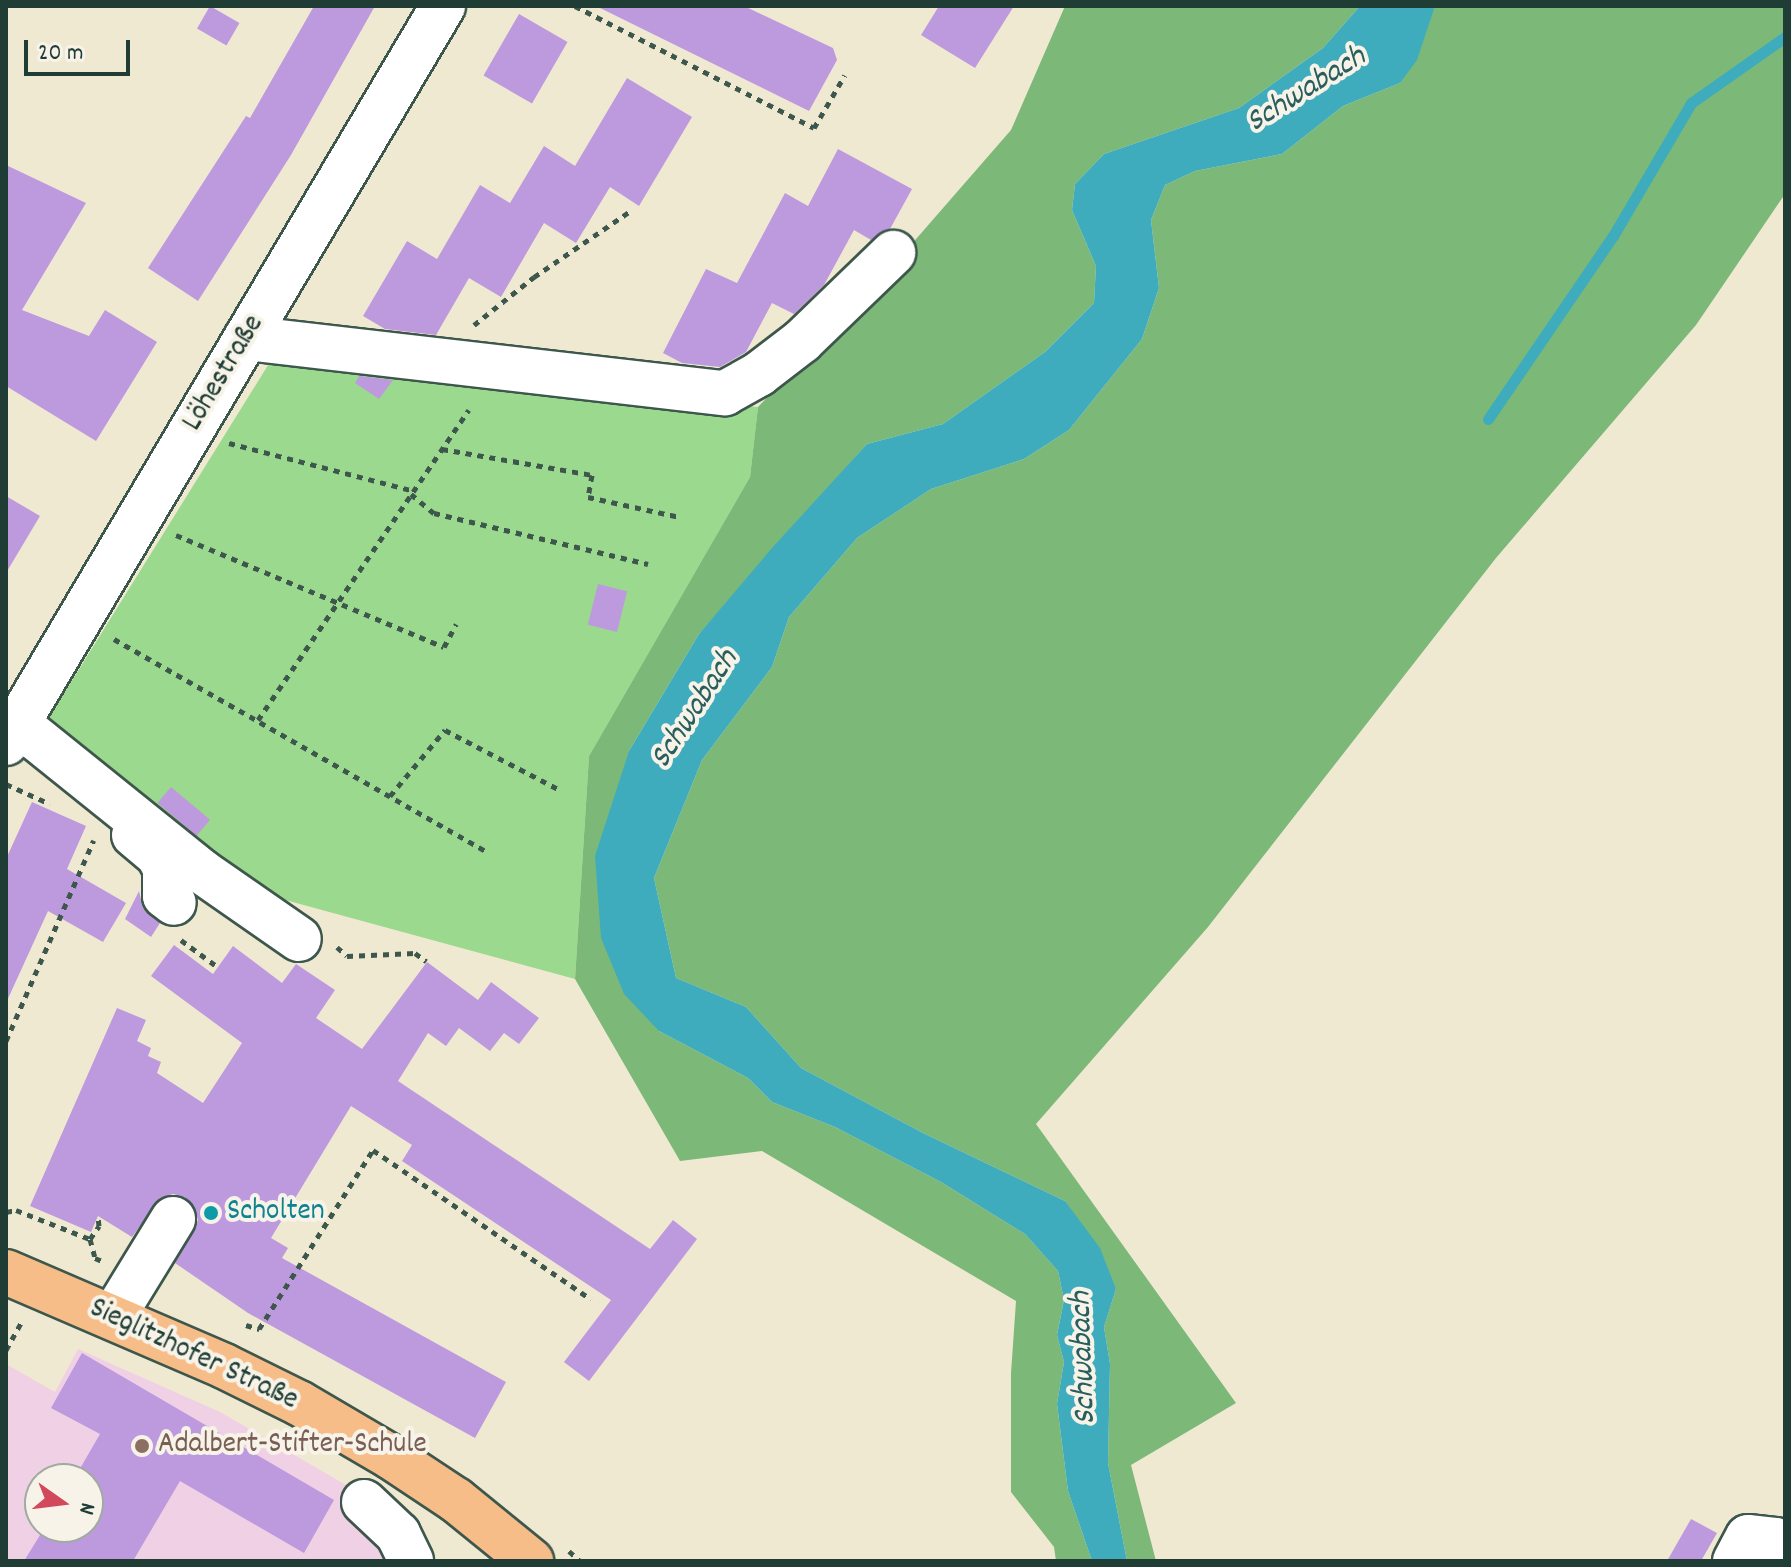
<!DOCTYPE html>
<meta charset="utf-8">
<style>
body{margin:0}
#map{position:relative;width:1791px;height:1567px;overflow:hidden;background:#f0e9d2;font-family:Dekko,sans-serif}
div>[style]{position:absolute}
.built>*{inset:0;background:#f0d0e4}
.green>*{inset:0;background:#9bd98e}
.forest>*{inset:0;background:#7cb979}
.water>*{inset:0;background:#3eacbc}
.stream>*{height:11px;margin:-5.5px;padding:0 5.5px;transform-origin:5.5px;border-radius:5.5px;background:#3eacbc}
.building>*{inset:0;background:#bd99de;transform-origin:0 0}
.path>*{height:5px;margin-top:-2.5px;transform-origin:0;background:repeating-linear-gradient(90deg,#3e574c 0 6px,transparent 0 12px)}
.roads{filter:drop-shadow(2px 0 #3e574c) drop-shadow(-2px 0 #3e574c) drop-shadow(0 2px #3e574c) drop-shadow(0 -2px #3e574c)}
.minor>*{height:44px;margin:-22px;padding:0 22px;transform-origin:22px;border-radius:22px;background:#fff}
.major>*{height:44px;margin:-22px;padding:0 22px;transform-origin:22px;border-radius:22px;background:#f7bd88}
.dots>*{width:22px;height:22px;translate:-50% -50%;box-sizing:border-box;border:4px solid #f7f3e8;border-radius:50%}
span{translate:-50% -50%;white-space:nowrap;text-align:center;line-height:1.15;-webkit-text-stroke:8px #f7f3e8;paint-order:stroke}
.street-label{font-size:30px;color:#1f3d34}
.culture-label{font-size:30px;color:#0d838f}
.left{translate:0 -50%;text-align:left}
.education-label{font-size:30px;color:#785e54}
.water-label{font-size:32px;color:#285e5d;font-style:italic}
.frame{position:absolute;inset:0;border:8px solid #1f3d34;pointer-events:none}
.north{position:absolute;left:24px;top:1463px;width:80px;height:80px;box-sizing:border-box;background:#f7f3e8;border:2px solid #a1aaa0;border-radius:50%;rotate:104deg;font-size:22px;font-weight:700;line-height:32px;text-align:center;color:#1f3d34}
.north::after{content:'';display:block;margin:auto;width:28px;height:36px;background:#d1495b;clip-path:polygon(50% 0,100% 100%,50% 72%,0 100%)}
.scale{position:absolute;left:24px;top:40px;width:106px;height:36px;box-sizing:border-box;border:4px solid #1f3d34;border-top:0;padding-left:10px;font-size:24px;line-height:28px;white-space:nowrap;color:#1f3d34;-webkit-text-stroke:6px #f7f3e8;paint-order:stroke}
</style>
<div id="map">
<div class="built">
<i style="clip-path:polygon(evenodd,78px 1349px,220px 1412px,405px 1519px,438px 1561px,6px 1561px,6px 1364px,55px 1392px,78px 1349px,40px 1479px,88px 1479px,88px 1527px,40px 1527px,40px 1479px)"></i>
</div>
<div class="green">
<i style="clip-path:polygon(275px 354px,758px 407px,750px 477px,589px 756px,575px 979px,234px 886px,40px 732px)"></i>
</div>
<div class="forest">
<i style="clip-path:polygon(1065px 6px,1360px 6px,1323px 48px,1239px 108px,1104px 154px,1075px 184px,1072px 210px,1096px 266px,1094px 303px,1045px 352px,943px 424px,867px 444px,699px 634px,629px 751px,659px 1031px,748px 1078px,772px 1102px,835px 1127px,941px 1182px,1025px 1234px,1058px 1271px,1064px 1300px,1057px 1335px,1064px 1362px,1057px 1404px,1068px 1491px,1092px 1561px,1056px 1561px,1054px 1547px,1011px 1492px,1011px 1373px,1016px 1301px,762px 1151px,680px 1161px,575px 979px,589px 756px,750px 477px,758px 407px,903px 254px,1011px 130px)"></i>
<i style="clip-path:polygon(1435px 6px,1785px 6px,1785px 194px,1696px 325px,1496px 558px,1208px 927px,1036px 1124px,1236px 1403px,1131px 1465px,1156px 1561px,1127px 1561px,1108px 1463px,1110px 1364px,1104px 1327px,1116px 1289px,1065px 1201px,923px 1133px,801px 1068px,746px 1007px,676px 978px,654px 878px,702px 760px,772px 667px,789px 617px,857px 538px,931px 489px,1024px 459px,1069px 430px,1142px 339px,1159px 288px,1151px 220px,1165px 185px,1195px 171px,1282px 154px,1343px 106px,1400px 83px)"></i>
</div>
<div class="water">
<i style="clip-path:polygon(1360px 6px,1435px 6px,1417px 60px,1400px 83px,1343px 106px,1282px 154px,1195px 171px,1165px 185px,1151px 220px,1159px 288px,1142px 339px,1069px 430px,1024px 459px,931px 489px,857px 538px,789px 617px,772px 667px,702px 760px,654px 878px,676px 978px,746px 1007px,801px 1068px,923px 1133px,1065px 1201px,1100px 1248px,1116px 1289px,1104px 1327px,1110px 1364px,1108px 1463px,1127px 1561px,1092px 1561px,1068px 1491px,1057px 1404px,1064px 1362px,1057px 1335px,1064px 1300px,1058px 1271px,1025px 1234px,941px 1182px,835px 1127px,772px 1102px,748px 1078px,659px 1031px,624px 994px,601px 938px,595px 856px,629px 751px,699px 634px,772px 548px,867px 444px,943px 424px,1045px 352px,1094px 303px,1096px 266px,1072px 210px,1075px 184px,1104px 154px,1239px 108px,1323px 48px)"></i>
</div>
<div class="stream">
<i style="left:1488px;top:419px;width:222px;rotate:-55.7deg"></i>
<i style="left:1613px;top:236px;width:154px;rotate:-59.6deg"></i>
<i style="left:1691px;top:103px;width:115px;rotate:-35.1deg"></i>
</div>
<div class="building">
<i style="left:210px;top:6px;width:34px;height:26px;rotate:30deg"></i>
<i style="clip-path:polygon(314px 6px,375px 6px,291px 155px,198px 301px,148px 268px,246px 116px,250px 118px)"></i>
<i style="clip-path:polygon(596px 6px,744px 6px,833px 48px,837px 60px,809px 111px)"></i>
<i style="clip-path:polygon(939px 6px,1014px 6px,975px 68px,921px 35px)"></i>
<i style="left:519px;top:14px;width:56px;height:71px;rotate:30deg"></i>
<i style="clip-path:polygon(627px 78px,692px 117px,639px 206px,610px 187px,576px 243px,544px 223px,501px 297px,469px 278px,436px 335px,385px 329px,363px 316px,407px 241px,437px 259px,480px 185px,510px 203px,544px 146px,575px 166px)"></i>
<i style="clip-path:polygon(838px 149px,912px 189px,890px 229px,871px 240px,854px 230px,824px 285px,794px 314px,772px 303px,746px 352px,720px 367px,682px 363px,663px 353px,706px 269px,737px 283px,785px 193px,808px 206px)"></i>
<i style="clip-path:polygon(6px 165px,86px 203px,22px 310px,89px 336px,105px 310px,157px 342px,96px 441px,6px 386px)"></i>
<i style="clip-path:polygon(359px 376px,393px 380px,379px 399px,355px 383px)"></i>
<i style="clip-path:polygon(6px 496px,40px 516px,6px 573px)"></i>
<i style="left:598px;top:584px;width:30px;height:42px;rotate:14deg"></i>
<i style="left:171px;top:787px;width:51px;height:21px;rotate:40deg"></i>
<i style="clip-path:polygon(32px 802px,86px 826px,67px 869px,126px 903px,103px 942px,48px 911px,6px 1003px,6px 859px)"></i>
<i style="clip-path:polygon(139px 891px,143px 908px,160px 923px,151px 937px,125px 919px)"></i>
<i style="clip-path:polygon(174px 945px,213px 974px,233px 946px,282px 983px,296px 964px,335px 990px,316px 1018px,362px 1049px,427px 962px,478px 1000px,491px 982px,539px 1018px,519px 1044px,504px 1033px,490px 1051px,459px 1028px,446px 1046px,428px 1033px,398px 1081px,650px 1249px,673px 1220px,697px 1239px,589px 1381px,564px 1362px,611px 1300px,402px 1161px,412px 1145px,351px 1106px,271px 1238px,288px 1248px,282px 1258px,506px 1382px,475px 1438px,248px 1313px,175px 1263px,198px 1220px,194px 1206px,185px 1197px,173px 1194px,160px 1198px,132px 1237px,98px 1216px,91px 1232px,30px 1206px,117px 1008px,146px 1020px,137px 1041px,151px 1048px,148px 1056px,161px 1062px,157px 1073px,203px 1103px,242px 1043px,151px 976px)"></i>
<i style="clip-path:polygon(82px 1353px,334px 1500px,304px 1553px,180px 1481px,133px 1561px,24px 1561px,45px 1527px,88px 1527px,88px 1479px,74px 1479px,100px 1434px,51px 1408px)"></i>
<i style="clip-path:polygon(1691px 1519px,1717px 1533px,1701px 1561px,1667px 1561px)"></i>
</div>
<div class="path">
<i style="left:575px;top:6px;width:268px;rotate:27deg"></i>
<i style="left:814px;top:128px;width:61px;rotate:-59.7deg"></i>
<i style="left:474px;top:325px;width:77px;rotate:-38.7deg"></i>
<i style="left:534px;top:277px;width:115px;rotate:-34.4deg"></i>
<i style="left:229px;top:443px;width:191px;rotate:14.5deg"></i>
<i style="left:442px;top:449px;width:152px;rotate:9.8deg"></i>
<i style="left:592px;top:475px;width:22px;rotate:100deg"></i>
<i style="left:588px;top:497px;width:94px;rotate:12.3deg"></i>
<i style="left:411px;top:494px;width:30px;rotate:40deg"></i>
<i style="left:434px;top:513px;width:220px;rotate:13.4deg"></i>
<i style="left:176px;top:535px;width:290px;rotate:22.7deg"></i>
<i style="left:444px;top:647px;width:26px;rotate:-62deg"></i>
<i style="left:114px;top:639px;width:430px;rotate:29.7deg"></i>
<i style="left:258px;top:720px;width:375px;rotate:-55.8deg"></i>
<i style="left:6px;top:784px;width:48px;rotate:24.4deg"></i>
<i style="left:390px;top:796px;width:86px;rotate:-50.2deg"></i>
<i style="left:445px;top:730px;width:127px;rotate:27.6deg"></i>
<i style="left:181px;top:940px;width:42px;rotate:36.3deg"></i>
<i style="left:337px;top:947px;width:13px;rotate:42deg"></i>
<i style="left:347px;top:956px;width:68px;rotate:-2.5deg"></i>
<i style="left:415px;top:953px;width:14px;rotate:36deg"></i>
<i style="left:6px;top:1041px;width:219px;rotate:-66.4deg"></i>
<i style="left:6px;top:1212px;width:10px;rotate:-11deg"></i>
<i style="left:16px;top:1210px;width:79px;rotate:21.4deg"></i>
<i style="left:90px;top:1239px;width:16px;rotate:-55deg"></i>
<i style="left:99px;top:1226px;width:10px;rotate:-96deg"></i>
<i style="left:90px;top:1239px;width:20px;rotate:75deg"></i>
<i style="left:95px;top:1258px;width:8px;rotate:23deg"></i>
<i style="left:246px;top:1325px;width:14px;rotate:17deg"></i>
<i style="left:259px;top:1329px;width:212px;rotate:-57.5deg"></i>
<i style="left:373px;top:1150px;width:264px;rotate:34.4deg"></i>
<i style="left:6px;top:1350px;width:35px;rotate:-61deg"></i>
<i style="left:569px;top:1551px;width:15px;rotate:42deg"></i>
</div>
<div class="roads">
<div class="minor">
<i style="left:246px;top:338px;width:482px;rotate:6.6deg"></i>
<i style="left:725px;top:393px;width:39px;rotate:-29deg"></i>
<i style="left:759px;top:374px;width:54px;rotate:-37.5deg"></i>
<i style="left:802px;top:341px;width:127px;rotate:-44deg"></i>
<i style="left:17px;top:723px;width:236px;rotate:38.8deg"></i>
<i style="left:201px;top:871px;width:119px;rotate:34.8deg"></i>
<i style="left:6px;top:743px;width:857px;rotate:-59.33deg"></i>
<i style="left:134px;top:835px;width:31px;rotate:40deg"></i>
<i style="left:158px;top:855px;width:15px;rotate:62deg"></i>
<i style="left:165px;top:868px;width:28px;rotate:90deg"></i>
<i style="left:165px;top:896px;width:11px;rotate:38deg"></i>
<i style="left:113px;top:1317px;width:115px;rotate:-58.5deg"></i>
<i style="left:364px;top:1502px;width:47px;rotate:43.3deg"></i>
<i style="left:398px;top:1534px;width:30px;rotate:64deg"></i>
<i style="left:1735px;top:1561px;width:27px;rotate:-62deg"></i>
<i style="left:1748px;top:1537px;width:27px;rotate:6deg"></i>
<i style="left:1775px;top:1540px;width:11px;rotate:27deg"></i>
</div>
<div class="major">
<i style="left:6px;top:1272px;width:237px;rotate:23.3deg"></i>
<i style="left:224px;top:1366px;width:84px;rotate:26.3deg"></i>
<i style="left:299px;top:1403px;width:107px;rotate:30.4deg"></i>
<i style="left:391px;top:1457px;width:78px;rotate:33.5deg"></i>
<i style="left:456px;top:1500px;width:97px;rotate:39.1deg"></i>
</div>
</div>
<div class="dots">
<i style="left:211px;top:1213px;background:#0f9aa8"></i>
<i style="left:142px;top:1446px;background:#8d6e63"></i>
</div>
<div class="street-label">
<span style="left:225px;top:374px;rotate:-59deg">Löhestraße</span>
<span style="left:193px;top:1356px;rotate:25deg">Sieglitzhofer Straße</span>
</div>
<div class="culture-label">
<span class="left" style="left:227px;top:1213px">Scholten</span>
</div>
<div class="education-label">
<span class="left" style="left:158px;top:1446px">Adalbert-Stifter-Schule</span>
</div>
<div class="water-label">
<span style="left:1307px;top:91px;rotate:-32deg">Schwabach</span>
<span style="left:696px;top:710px;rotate:-57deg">Schwabach</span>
<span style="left:1085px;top:1358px;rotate:-92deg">Schwabach</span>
</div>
<div class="frame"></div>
<div class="north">N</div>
<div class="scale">20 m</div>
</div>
